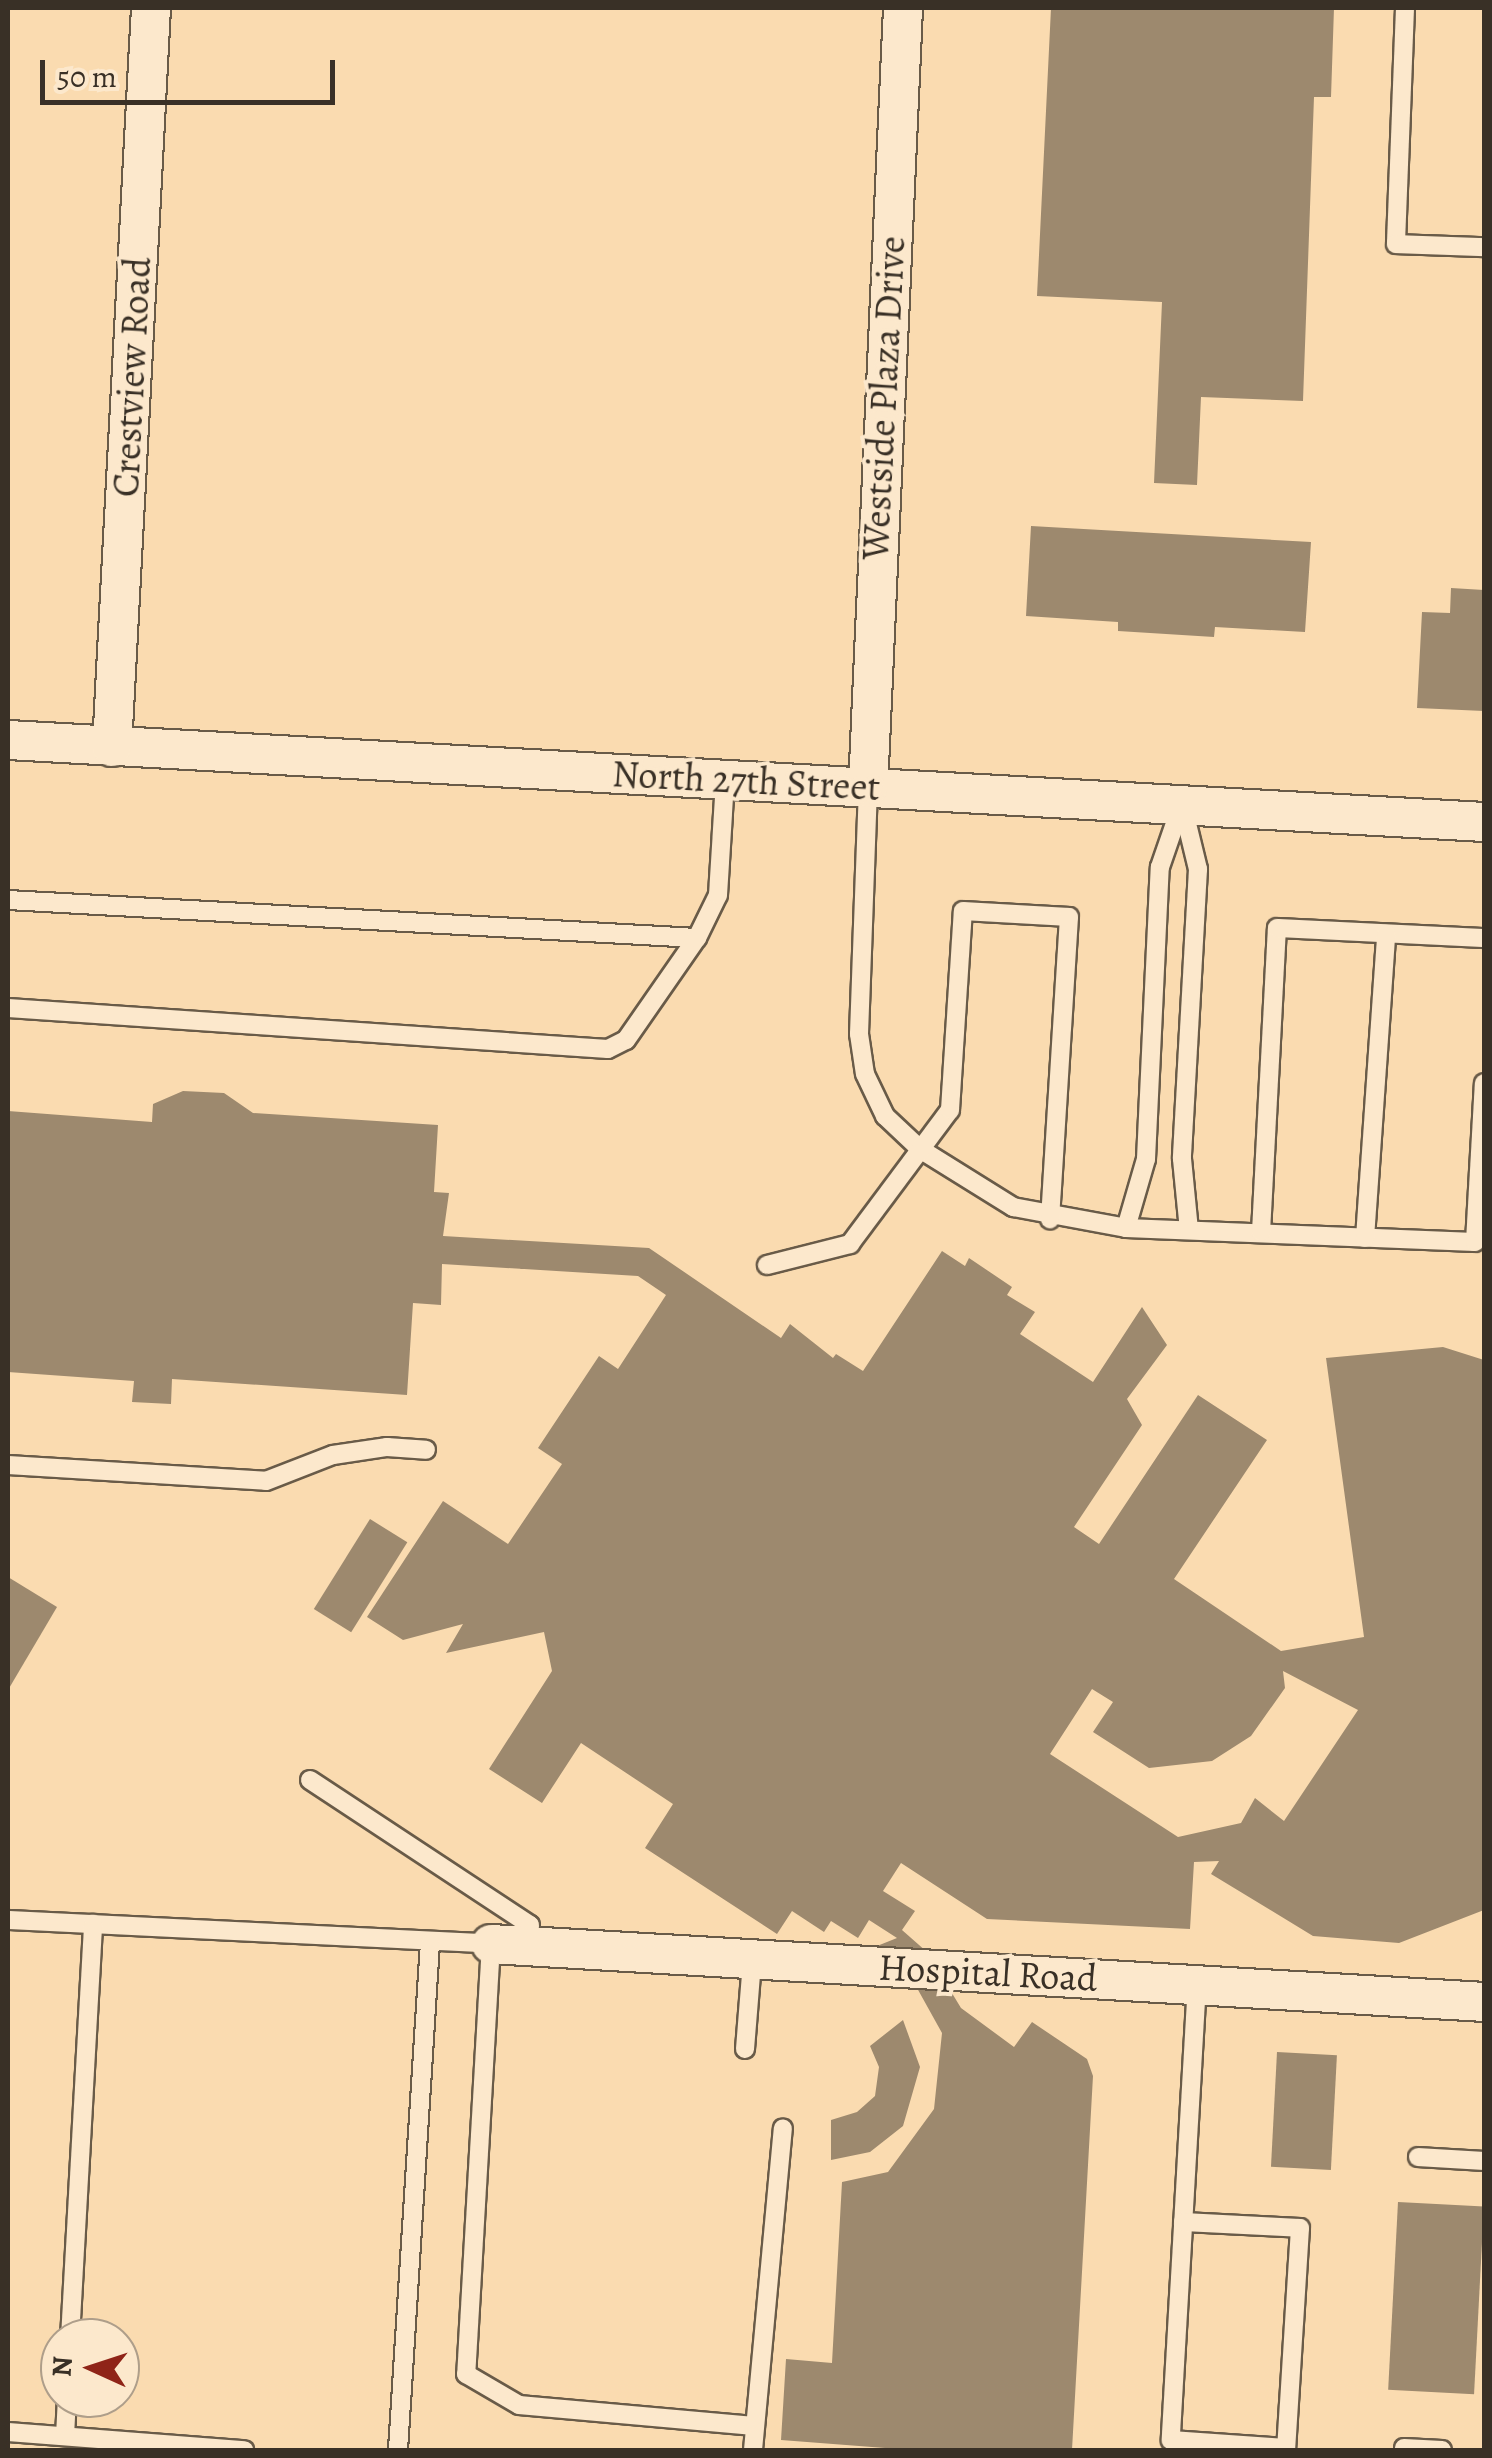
<!DOCTYPE html>
<style>
body{margin:0}
#map{position:relative;width:1492px;height:2458px;overflow:hidden;background:#fadbb0;font-family:Alegreya,serif}
div>[style]{position:absolute}
.building>*{inset:0;background:#9d896e;transform-origin:0 0}
.roads{filter:drop-shadow(2px 0 #695b48) drop-shadow(-2px 0 #695b48) drop-shadow(0 2px #695b48) drop-shadow(0 -2px #695b48)}
.service>*{height:18px;margin:-9px;padding:0 9px;transform-origin:9px;border-radius:9px;background:#fce8cc}
.minor>*{height:38px;margin:-19px;padding:0 19px;transform-origin:19px;border-radius:19px;background:#fce8cc}
span{translate:-50% -50%;white-space:nowrap;text-align:center;line-height:1.15;-webkit-text-stroke:8px #fce8cc;paint-order:stroke}
.street-label{font-size:38px;color:#393026}
.frame{position:absolute;inset:0;border:10px solid #393026;pointer-events:none}
.north{position:absolute;left:40px;top:2318px;width:100px;height:100px;box-sizing:border-box;background:#fce8cc;border:2px solid #ae9e8a;border-radius:50%;rotate:273deg;font-size:28px;font-weight:700;line-height:40px;text-align:center;color:#393026}
.north::after{content:'';display:block;margin:auto;width:35px;height:45px;background:#8f2418;clip-path:polygon(50% 0,100% 100%,50% 72%,0 100%)}
.scale{position:absolute;left:40px;top:60px;width:295px;height:45px;box-sizing:border-box;border:5px solid #393026;border-top:0;padding-left:12px;font-size:30px;line-height:35px;white-space:nowrap;color:#393026;-webkit-text-stroke:8px #fce8cc;paint-order:stroke}
</style>
<div id="map">
<div class="building">
<i style="clip-path:polygon(1051px 8px,1334px 8px,1331px 97px,1314px 97px,1303px 401px,1201px 397px,1197px 485px,1154px 483px,1162px 302px,1037px 296px)"></i>
<i style="clip-path:polygon(1031px 526px,1311px 542px,1305px 632px,1215px 627px,1214px 637px,1118px 631px,1118px 622px,1026px 616px)"></i>
<i style="clip-path:polygon(1451px 588px,1484px 590px,1484px 711px,1417px 708px,1422px 612px,1450px 613px)"></i>
<i style="clip-path:polygon(evenodd,183px 1091px,224px 1093px,253px 1113px,438px 1125px,434px 1192px,449px 1193px,443px 1236px,649px 1248px,781px 1338px,790px 1324px,833px 1358px,836px 1354px,863px 1371px,942px 1251px,965px 1266px,969px 1258px,1012px 1287px,1007px 1295px,1035px 1312px,1020px 1334px,1093px 1382px,1142px 1307px,1167px 1345px,1127px 1399px,1142px 1425px,1074px 1527px,1099px 1544px,1198px 1395px,1267px 1440px,1174px 1579px,1281px 1651px,1364px 1637px,1326px 1358px,1443px 1347px,1484px 1360px,1484px 1910px,1399px 1943px,1313px 1936px,1211px 1874px,1219px 1861px,1194px 1862px,1190px 1929px,987px 1919px,901px 1863px,883px 1891px,915px 1911px,902px 1930px,927px 1952px,961px 2008px,1014px 2047px,1032px 2022px,1087px 2059px,1093px 2076px,1072px 2450px,911px 2450px,781px 2440px,786px 2359px,832px 2363px,842px 2182px,888px 2172px,934px 2109px,942px 2033px,912px 1979px,877px 1946px,897px 1938px,869px 1920px,858px 1938px,831px 1921px,824px 1932px,792px 1911px,777px 1934px,645px 1848px,673px 1804px,581px 1743px,542px 1803px,489px 1769px,552px 1671px,544px 1632px,446px 1653px,463px 1624px,403px 1640px,367px 1617px,443px 1501px,508px 1544px,562px 1464px,538px 1448px,599px 1356px,618px 1369px,666px 1295px,638px 1276px,442px 1264px,441px 1305px,413px 1303px,407px 1395px,172px 1379px,171px 1404px,132px 1402px,134px 1381px,8px 1372px,8px 1111px,152px 1122px,153px 1104px,183px 1091px,1283px 1671px,1358px 1710px,1284px 1821px,1255px 1798px,1241px 1823px,1178px 1837px,1050px 1754px,1092px 1689px,1113px 1702px,1093px 1732px,1149px 1768px,1212px 1761px,1251px 1736px,1285px 1688px,1283px 1671px)"></i>
<i style="left:370px;top:1519px;width:44px;height:106px;rotate:32deg"></i>
<i style="clip-path:polygon(8px 1577px,57px 1607px,8px 1690px)"></i>
<i style="clip-path:polygon(903px 2020px,920px 2067px,903px 2126px,870px 2152px,831px 2160px,831px 2120px,857px 2112px,875px 2096px,879px 2067px,870px 2046px)"></i>
<i style="left:1277px;top:2052px;width:60px;height:115px;rotate:3deg"></i>
<i style="left:1398px;top:2202px;width:86px;height:188px;rotate:3deg"></i>
</div>
<div class="roads">
<div class="service">
<i style="left:1405px;top:8px;width:236px;rotate:92.2deg"></i>
<i style="left:1396px;top:244px;width:88px;rotate:2deg"></i>
<i style="left:868px;top:788px;width:246px;rotate:92.1deg"></i>
<i style="left:859px;top:1034px;width:40px;rotate:81.5deg"></i>
<i style="left:865px;top:1074px;width:47px;rotate:64.5deg"></i>
<i style="left:885px;top:1116px;width:48px;rotate:43.3deg"></i>
<i style="left:920px;top:1149px;width:110px;rotate:31.9deg"></i>
<i style="left:1013px;top:1207px;width:115px;rotate:10.5deg"></i>
<i style="left:1126px;top:1228px;width:349px;rotate:2.3deg"></i>
<i style="left:1475px;top:1242px;width:159px;rotate:-86.8deg"></i>
<i style="left:8px;top:900px;width:690px;rotate:3.16deg"></i>
<i style="left:8px;top:1008px;width:601px;rotate:3.91deg"></i>
<i style="left:608px;top:1049px;width:20px;rotate:-27deg"></i>
<i style="left:626px;top:1040px;width:124px;rotate:-55.2deg"></i>
<i style="left:697px;top:938px;width:48px;rotate:-64deg"></i>
<i style="left:718px;top:895px;width:114px;rotate:-86.5deg"></i>
<i style="left:1126px;top:1228px;width:72px;rotate:-73.8deg"></i>
<i style="left:1146px;top:1159px;width:292px;rotate:-87.3deg"></i>
<i style="left:1160px;top:867px;width:68px;rotate:-71deg"></i>
<i style="left:1182px;top:803px;width:68px;rotate:76.4deg"></i>
<i style="left:1198px;top:869px;width:290px;rotate:93.2deg"></i>
<i style="left:1182px;top:1159px;width:71px;rotate:84.4deg"></i>
<i style="left:1261px;top:1232px;width:304px;rotate:-87deg"></i>
<i style="left:1277px;top:928px;width:207px;rotate:2.8deg"></i>
<i style="left:1365px;top:1238px;width:305px;rotate:-86deg"></i>
<i style="left:767px;top:1265px;width:86px;rotate:-14.2deg"></i>
<i style="left:850px;top:1244px;width:167px;rotate:-53.3deg"></i>
<i style="left:950px;top:1110px;width:199px;rotate:-86.3deg"></i>
<i style="left:963px;top:911px;width:106px;rotate:3.2deg"></i>
<i style="left:1069px;top:917px;width:303px;rotate:93.6deg"></i>
<i style="left:8px;top:1465px;width:258px;rotate:3.5deg"></i>
<i style="left:266px;top:1481px;width:72px;rotate:-21.2deg"></i>
<i style="left:333px;top:1455px;width:55px;rotate:-8.4deg"></i>
<i style="left:387px;top:1447px;width:39px;rotate:4deg"></i>
<i style="left:310px;top:1780px;width:263px;rotate:33.4deg"></i>
<i style="left:530px;top:1925px;width:21px;rotate:95deg"></i>
<i style="left:8px;top:1920px;width:484px;rotate:2.8deg"></i>
<i style="left:491px;top:1944px;width:431px;rotate:93.3deg"></i>
<i style="left:466px;top:2374px;width:61px;rotate:30.3deg"></i>
<i style="left:519px;top:2405px;width:236px;rotate:5.1deg"></i>
<i style="left:1197px;top:1983px;width:458px;rotate:93.3deg"></i>
<i style="left:1171px;top:2440px;width:115px;rotate:4deg"></i>
<i style="left:745px;top:2049px;width:87px;rotate:-85.4deg"></i>
<i style="left:1418px;top:2157px;width:66px;rotate:3.5deg"></i>
<i style="left:1183px;top:2222px;width:117px;rotate:2.9deg"></i>
<i style="left:1300px;top:2228px;width:222px;rotate:93.6deg"></i>
<i style="left:70px;top:2338px;width:415px;rotate:-86.8deg"></i>
<i style="left:8px;top:2432px;width:237px;rotate:4.4deg"></i>
<i style="left:65px;top:2436px;width:38px;rotate:-87deg"></i>
<i style="left:1404px;top:2448px;width:38px;rotate:3deg"></i>
<i style="left:398px;top:2450px;width:508px;rotate:-86.39deg"></i>
<i style="left:753px;top:2450px;width:323px;rotate:-84.7deg"></i>
</div>
<div class="minor">
<i style="left:8px;top:740px;width:1478px;rotate:3.18deg"></i>
<i style="left:112px;top:747px;width:740px;rotate:-86.98deg"></i>
<i style="left:868px;top:788px;width:781px;rotate:-87.43deg"></i>
<i style="left:491px;top:1944px;width:995px;rotate:3.34deg"></i>
</div>
</div>
<div class="street-label">
<span style="left:132px;top:377px;rotate:-87deg">Crestview Road</span>
<span style="left:884px;top:398px;rotate:-87deg">Westside Plaza Drive</span>
<span style="left:746px;top:781px;rotate:3deg">North 27th Street</span>
<span style="left:988px;top:1973px;rotate:3deg">Hospital Road</span>
</div>
<div class="frame"></div>
<div class="north">N</div>
<div class="scale">50 m</div>
</div>
